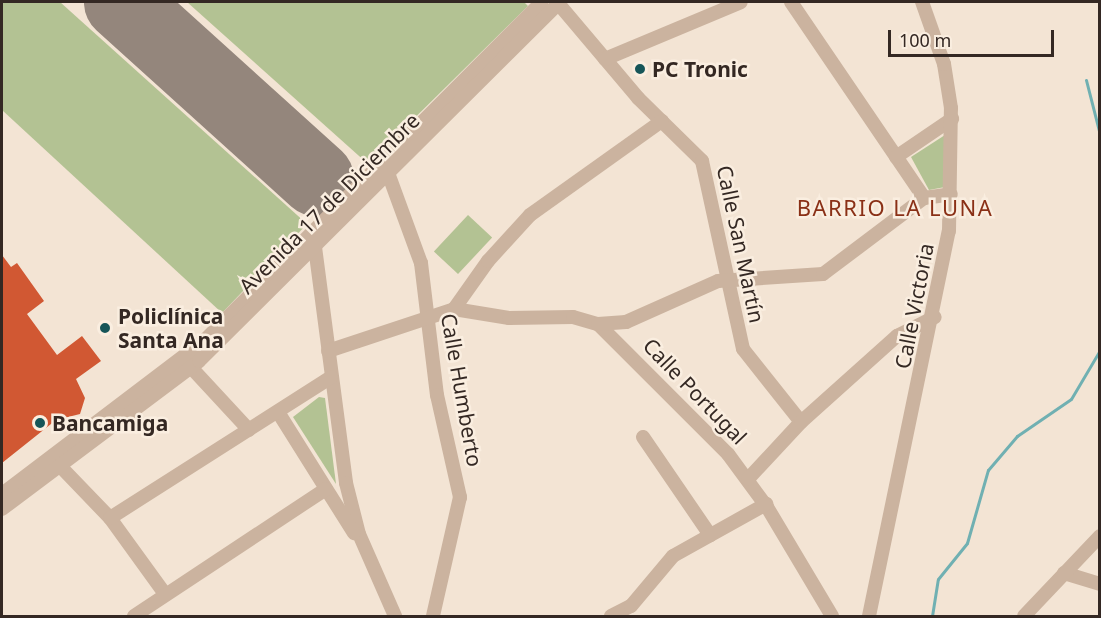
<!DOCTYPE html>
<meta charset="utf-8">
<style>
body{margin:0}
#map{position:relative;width:1101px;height:618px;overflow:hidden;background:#f3e4d4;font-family:"Noto Sans",sans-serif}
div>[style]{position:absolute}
.green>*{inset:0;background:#b3c293;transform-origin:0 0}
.stream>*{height:3px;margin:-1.5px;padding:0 1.5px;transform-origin:1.5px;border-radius:1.5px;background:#70b0b2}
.runway>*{height:75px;margin:-37.5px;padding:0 37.5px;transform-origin:37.5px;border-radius:37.5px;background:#94867c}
.building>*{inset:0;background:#d15833}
.minor>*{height:14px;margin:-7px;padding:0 7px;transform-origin:7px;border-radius:7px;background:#cbb39f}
.dots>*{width:16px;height:16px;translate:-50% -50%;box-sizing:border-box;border:3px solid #faeee0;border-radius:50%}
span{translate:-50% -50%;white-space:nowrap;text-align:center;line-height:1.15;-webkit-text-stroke:5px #faeee0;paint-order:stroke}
.poi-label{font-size:21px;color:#342823;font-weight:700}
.left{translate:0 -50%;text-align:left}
.street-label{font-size:21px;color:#342823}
.neighbourhood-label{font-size:22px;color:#8a3016;letter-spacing:1.5px}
.frame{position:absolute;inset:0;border:3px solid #342823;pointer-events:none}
.scale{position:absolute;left:888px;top:30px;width:166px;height:27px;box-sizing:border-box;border:3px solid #342823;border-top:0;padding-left:8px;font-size:18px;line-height:21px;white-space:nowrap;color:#342823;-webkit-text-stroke:4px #faeee0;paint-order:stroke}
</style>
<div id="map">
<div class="green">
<i style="clip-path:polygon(2px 2px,60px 2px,307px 224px,222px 313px,2px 110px)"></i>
<i style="clip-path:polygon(187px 2px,524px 2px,528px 6px,368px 164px)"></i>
<i style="clip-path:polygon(945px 135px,945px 187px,929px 190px,911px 157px)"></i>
<i style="left:468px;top:215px;width:33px;height:50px;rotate:43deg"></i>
<i style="clip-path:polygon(319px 397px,325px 398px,336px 484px,293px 417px)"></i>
</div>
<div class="stream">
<i style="left:1086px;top:80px;width:57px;rotate:75.7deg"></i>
<i style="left:932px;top:616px;width:37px;rotate:-81deg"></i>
<i style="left:938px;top:579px;width:46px;rotate:-51.1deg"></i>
<i style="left:967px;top:543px;width:76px;rotate:-74deg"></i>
<i style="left:988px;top:470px;width:45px;rotate:-49.5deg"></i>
<i style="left:1017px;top:436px;width:65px;rotate:-34.4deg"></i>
<i style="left:1071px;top:399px;width:57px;rotate:-59.4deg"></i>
</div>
<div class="runway">
<i style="left:121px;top:2px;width:263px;rotate:42.1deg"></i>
</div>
<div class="building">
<i style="clip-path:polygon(2px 255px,11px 267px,17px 263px,44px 301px,27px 314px,57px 355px,82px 336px,101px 361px,76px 379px,85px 398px,80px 414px,56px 420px,2px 463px)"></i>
</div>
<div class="minor">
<i style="left:557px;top:2px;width:126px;rotate:49.8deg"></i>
<i style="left:638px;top:98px;width:90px;rotate:44.5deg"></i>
<i style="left:702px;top:161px;width:192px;rotate:77.7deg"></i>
<i style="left:743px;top:349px;width:93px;rotate:51.5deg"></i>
<i style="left:791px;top:2px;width:237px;rotate:55.8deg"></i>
<i style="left:605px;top:59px;width:147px;rotate:-22.7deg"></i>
<i style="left:896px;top:157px;width:68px;rotate:-34.2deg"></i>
<i style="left:388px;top:173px;width:96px;rotate:69.9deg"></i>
<i style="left:421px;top:263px;width:133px;rotate:83.1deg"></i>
<i style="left:437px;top:395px;width:105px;rotate:77.3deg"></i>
<i style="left:460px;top:497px;width:122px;rotate:102.8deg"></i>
<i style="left:315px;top:247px;width:238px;rotate:82.5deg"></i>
<i style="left:346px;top:483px;width:53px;rotate:75.7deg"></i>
<i style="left:359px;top:534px;width:90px;rotate:66.3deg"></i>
<i style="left:454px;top:309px;width:56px;rotate:9.3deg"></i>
<i style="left:509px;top:318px;width:64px;rotate:-0.9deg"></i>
<i style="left:573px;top:317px;width:26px;rotate:16deg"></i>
<i style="left:598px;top:324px;width:184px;rotate:45deg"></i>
<i style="left:728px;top:454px;width:66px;rotate:53.7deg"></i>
<i style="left:767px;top:507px;width:127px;rotate:59.2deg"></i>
<i style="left:598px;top:324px;width:28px;rotate:-4deg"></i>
<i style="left:626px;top:322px;width:101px;rotate:-24deg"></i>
<i style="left:718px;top:281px;width:105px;rotate:-3.8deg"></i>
<i style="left:823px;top:274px;width:126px;rotate:-37deg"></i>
<i style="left:924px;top:198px;width:27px;rotate:-8deg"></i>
<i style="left:328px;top:351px;width:133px;rotate:-18.4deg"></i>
<i style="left:454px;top:309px;width:59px;rotate:-54.7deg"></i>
<i style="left:488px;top:261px;width:62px;rotate:-47.6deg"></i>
<i style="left:530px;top:215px;width:162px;rotate:-35.5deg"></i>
<i style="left:187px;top:363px;width:91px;rotate:47.2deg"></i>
<i style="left:278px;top:412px;width:143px;rotate:57.9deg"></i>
<i style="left:643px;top:437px;width:119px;rotate:55.6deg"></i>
<i style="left:60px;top:466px;width:72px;rotate:46.1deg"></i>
<i style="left:110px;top:518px;width:94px;rotate:54.1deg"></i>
<i style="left:748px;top:479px;width:78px;rotate:-47.1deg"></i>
<i style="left:801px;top:422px;width:129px;rotate:-41.9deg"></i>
<i style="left:897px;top:336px;width:42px;rotate:-26.6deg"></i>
<i style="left:2px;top:494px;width:255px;rotate:-37.2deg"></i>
<i style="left:205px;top:340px;width:477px;rotate:-45.1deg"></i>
<i style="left:2px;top:509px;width:246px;rotate:-36.9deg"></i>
<i style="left:199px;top:361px;width:509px;rotate:-44.84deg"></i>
<i style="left:110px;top:518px;width:262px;rotate:-32.5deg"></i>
<i style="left:1064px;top:573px;width:38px;rotate:17deg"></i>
<i style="left:134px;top:616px;width:230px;rotate:-33.5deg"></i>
<i style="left:611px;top:616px;width:22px;rotate:-27deg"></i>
<i style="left:631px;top:606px;width:65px;rotate:-50deg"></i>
<i style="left:673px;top:556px;width:107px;rotate:-29.2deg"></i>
<i style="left:869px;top:616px;width:393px;rotate:-78.3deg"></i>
<i style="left:949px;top:231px;width:123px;rotate:-89.1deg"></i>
<i style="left:951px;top:108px;width:45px;rotate:-99deg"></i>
<i style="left:944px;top:64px;width:66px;rotate:-109.5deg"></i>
<i style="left:1024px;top:616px;width:110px;rotate:-46.5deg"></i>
</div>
<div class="dots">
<i style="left:640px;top:69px;background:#165558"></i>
<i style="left:105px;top:328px;background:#165558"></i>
<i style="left:40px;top:423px;background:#165558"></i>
</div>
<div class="poi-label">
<span class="left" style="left:652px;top:69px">PC Tronic</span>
<span class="left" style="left:118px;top:328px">Policlínica<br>Santa Ana</span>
<span class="left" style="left:52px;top:423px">Bancamiga</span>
</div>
<div class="street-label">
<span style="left:329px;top:203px;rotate:-45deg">Avenida 17 de Diciembre</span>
<span style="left:741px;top:244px;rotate:78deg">Calle San Martín</span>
<span style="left:914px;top:306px;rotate:-79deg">Calle Victoria</span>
<span style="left:462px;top:390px;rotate:80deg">Calle Humberto</span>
<span style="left:695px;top:391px;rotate:46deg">Calle Portugal</span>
</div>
<div class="neighbourhood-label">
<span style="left:895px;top:208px">BARRIO LA LUNA</span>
</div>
<div class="frame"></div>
<div class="scale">100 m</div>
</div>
